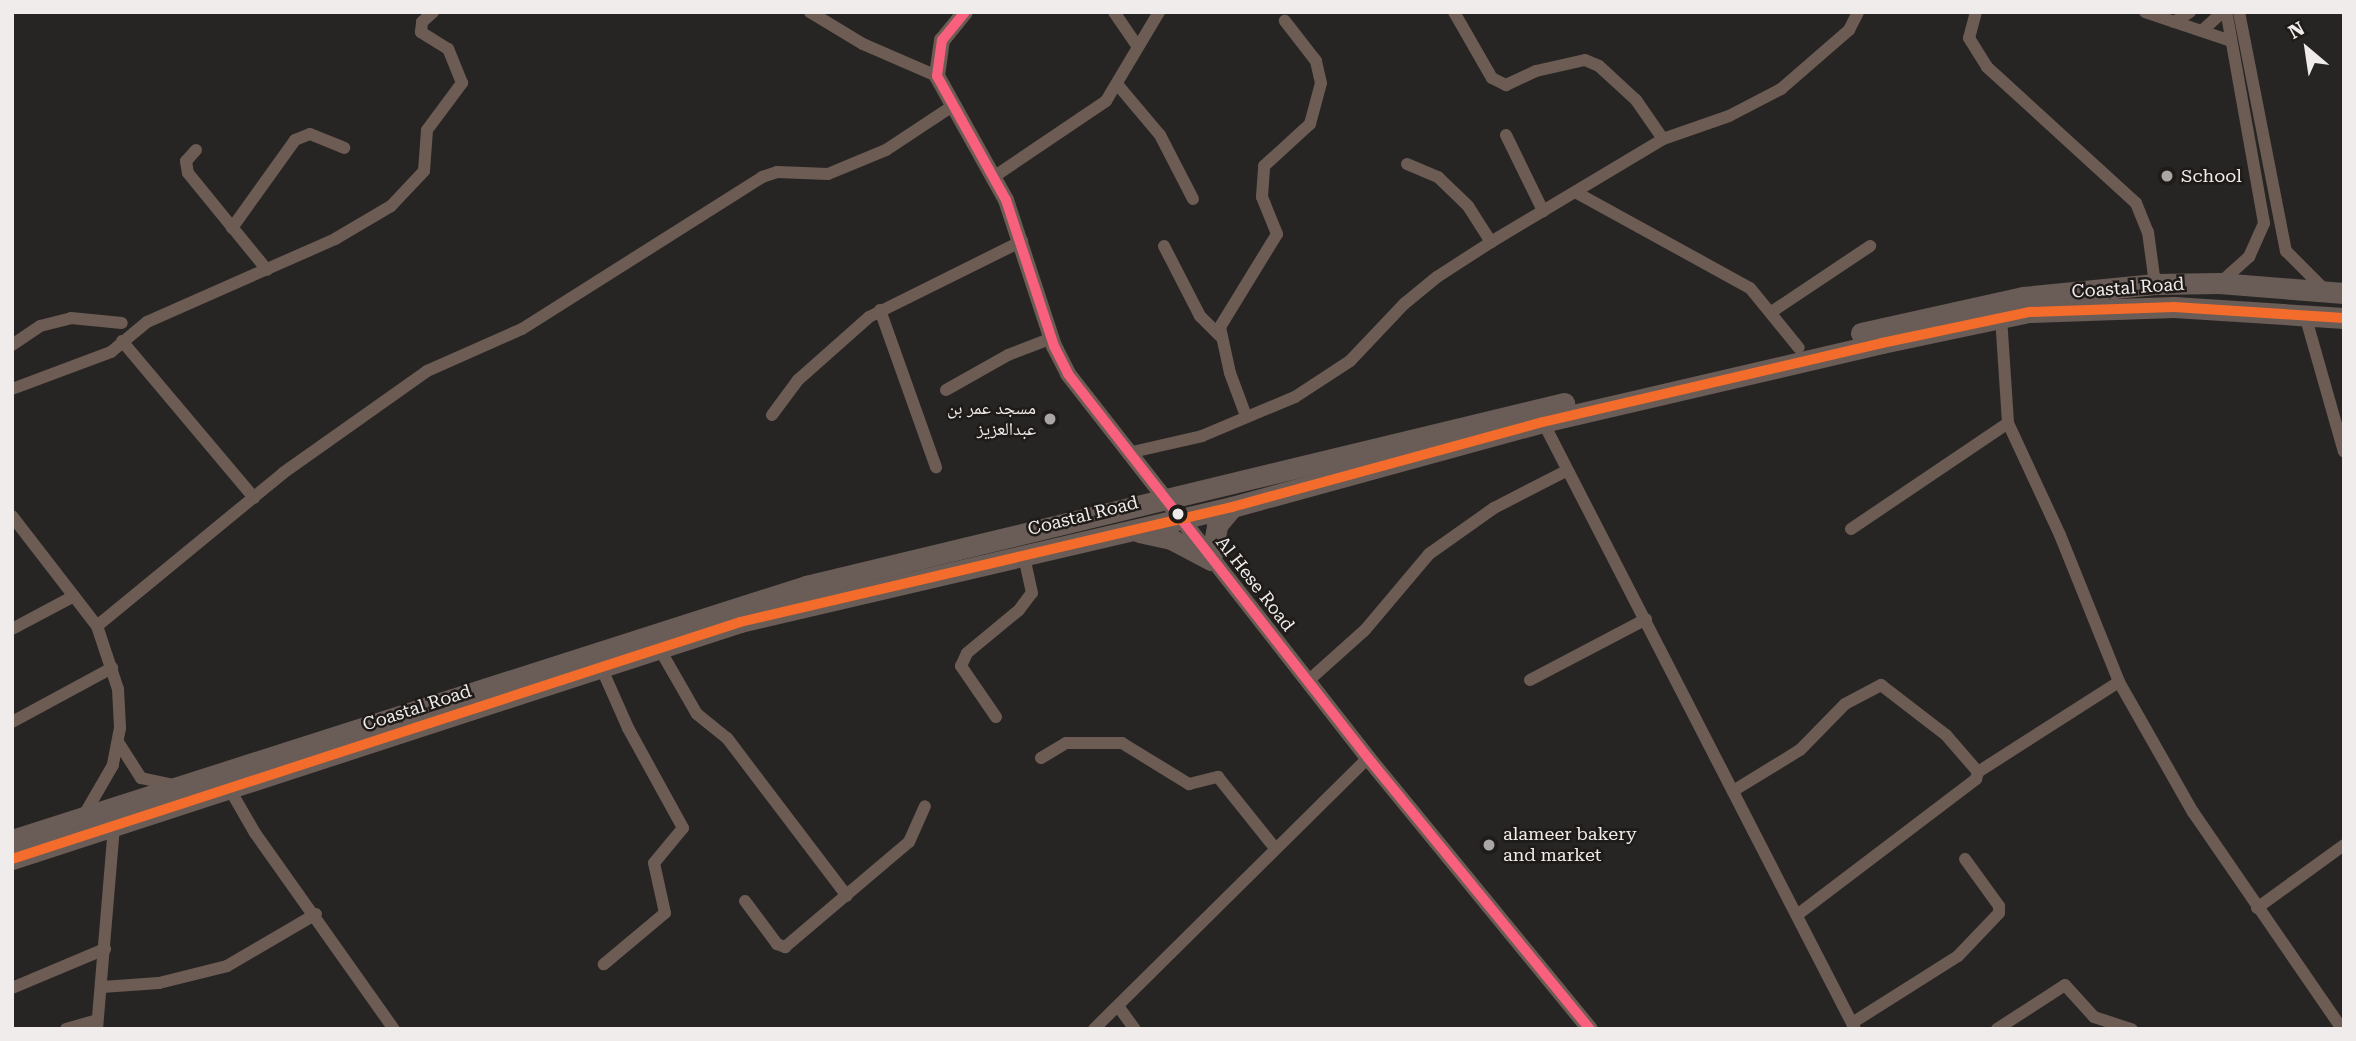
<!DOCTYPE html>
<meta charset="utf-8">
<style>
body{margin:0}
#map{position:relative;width:2356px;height:1041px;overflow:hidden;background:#272523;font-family:"Roboto Serif","Noto Naskh Arabic",serif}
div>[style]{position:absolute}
.minor>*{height:12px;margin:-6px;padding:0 6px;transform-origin:6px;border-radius:6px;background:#6c5c54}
.tertiary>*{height:16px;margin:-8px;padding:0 8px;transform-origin:8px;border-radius:8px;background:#6c5c54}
.trunk>*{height:21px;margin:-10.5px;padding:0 10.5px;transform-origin:10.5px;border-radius:10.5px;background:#6a5c56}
.bus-1>*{height:10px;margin:-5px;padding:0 5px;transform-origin:5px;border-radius:5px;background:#f8607d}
.bus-2>*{height:10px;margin:-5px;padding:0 5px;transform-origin:5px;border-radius:5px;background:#f36c2b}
.dots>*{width:19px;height:19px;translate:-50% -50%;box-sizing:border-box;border:4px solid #1e1b19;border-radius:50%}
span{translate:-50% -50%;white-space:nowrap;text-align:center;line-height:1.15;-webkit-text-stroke:5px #1e1b19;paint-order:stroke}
.poi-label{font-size:18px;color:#efeceb}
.left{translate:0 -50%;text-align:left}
.right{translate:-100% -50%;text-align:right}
.street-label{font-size:18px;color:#efeceb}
.frame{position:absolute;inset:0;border:14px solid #efeceb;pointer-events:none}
.north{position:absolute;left:2272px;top:14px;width:70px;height:70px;-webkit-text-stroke:5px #1e1b19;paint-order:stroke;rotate:331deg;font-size:19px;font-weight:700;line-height:28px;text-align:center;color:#efeceb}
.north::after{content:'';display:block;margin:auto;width:24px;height:32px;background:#efeceb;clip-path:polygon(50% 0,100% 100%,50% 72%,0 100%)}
</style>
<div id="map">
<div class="minor">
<i style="left:810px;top:12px;width:62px;rotate:31.1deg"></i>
<i style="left:863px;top:44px;width:81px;rotate:23.4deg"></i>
<i style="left:1114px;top:12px;width:42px;rotate:55.6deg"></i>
<i style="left:1454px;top:12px;width:76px;rotate:60.1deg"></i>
<i style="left:1492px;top:78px;width:16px;rotate:27deg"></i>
<i style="left:1506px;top:85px;width:33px;rotate:-25deg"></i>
<i style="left:1536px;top:71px;width:50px;rotate:-12.7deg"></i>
<i style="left:1585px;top:60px;width:15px;rotate:23deg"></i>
<i style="left:1599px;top:66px;width:50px;rotate:42.6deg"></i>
<i style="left:1636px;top:100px;width:47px;rotate:55.3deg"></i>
<i style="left:1976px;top:12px;width:27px;rotate:105deg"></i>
<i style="left:1969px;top:38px;width:34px;rotate:58deg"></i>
<i style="left:1987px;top:67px;width:202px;rotate:42.4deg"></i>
<i style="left:2136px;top:203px;width:31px;rotate:68deg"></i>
<i style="left:2148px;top:232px;width:52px;rotate:82.3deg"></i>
<i style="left:2145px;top:12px;width:88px;rotate:18.6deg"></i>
<i style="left:2239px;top:12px;width:244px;rotate:78.9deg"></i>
<i style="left:2286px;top:251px;width:54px;rotate:45deg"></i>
<i style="left:2174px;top:22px;width:19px;rotate:-32deg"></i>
<i style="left:2203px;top:30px;width:23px;rotate:-43deg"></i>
<i style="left:1117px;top:84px;width:67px;rotate:49.9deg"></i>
<i style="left:1160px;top:135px;width:72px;rotate:62.7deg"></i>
<i style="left:1506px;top:135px;width:85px;rotate:64deg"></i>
<i style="left:196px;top:150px;width:15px;rotate:132deg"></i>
<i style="left:186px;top:161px;width:12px;rotate:81deg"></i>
<i style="left:188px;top:173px;width:125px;rotate:50.8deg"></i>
<i style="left:1407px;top:164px;width:34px;rotate:23deg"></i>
<i style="left:1438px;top:177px;width:42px;rotate:44deg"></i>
<i style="left:1468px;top:206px;width:43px;rotate:57.4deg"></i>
<i style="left:995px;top:176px;width:134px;rotate:-34deg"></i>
<i style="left:1106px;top:101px;width:104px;rotate:-59.2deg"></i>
<i style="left:1577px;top:193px;width:197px;rotate:28.8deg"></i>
<i style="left:1750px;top:288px;width:77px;rotate:50.8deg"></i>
<i style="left:232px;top:228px;width:108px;rotate:-54.4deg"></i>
<i style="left:295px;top:140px;width:16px;rotate:-22deg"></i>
<i style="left:310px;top:134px;width:37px;rotate:22deg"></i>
<i style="left:1164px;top:246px;width:79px;rotate:62.8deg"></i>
<i style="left:1200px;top:316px;width:28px;rotate:45deg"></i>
<i style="left:2221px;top:282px;width:38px;rotate:-42deg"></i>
<i style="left:2249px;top:257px;width:37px;rotate:-66deg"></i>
<i style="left:2264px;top:223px;width:210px;rotate:-100.1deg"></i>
<i style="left:880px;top:310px;width:167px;rotate:70.4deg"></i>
<i style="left:1773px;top:311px;width:117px;rotate:-33.8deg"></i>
<i style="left:2305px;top:315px;width:142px;rotate:74.1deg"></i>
<i style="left:2001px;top:317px;width:106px;rotate:86.2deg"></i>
<i style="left:2008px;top:423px;width:123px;rotate:65.1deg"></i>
<i style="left:2060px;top:535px;width:158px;rotate:68.1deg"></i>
<i style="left:2119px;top:682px;width:150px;rotate:60.4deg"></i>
<i style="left:2193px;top:812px;width:263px;rotate:55.5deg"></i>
<i style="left:122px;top:341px;width:205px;rotate:49.9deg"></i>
<i style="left:12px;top:345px;width:34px;rotate:-34deg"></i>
<i style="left:40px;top:326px;width:32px;rotate:-14deg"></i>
<i style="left:71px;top:318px;width:51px;rotate:5.6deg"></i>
<i style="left:12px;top:389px;width:106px;rotate:-20.5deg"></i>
<i style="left:111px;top:352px;width:47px;rotate:-39.8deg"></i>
<i style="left:147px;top:322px;width:206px;rotate:-23.8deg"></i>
<i style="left:335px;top:239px;width:65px;rotate:-30.5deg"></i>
<i style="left:391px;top:206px;width:48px;rotate:-46.7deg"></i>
<i style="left:424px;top:171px;width:41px;rotate:-85.8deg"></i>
<i style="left:427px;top:130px;width:59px;rotate:-53.3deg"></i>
<i style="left:462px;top:83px;width:37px;rotate:-112deg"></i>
<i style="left:448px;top:49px;width:32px;rotate:-148deg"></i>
<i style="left:421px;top:32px;width:10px;rotate:-84deg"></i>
<i style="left:422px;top:22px;width:15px;rotate:-42deg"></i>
<i style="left:946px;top:390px;width:71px;rotate:-29.4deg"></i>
<i style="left:1008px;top:355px;width:47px;rotate:-21.1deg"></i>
<i style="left:772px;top:415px;width:44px;rotate:-53.4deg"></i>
<i style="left:798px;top:380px;width:95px;rotate:-41.6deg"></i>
<i style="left:869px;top:317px;width:171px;rotate:-26.4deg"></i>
<i style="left:1246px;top:416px;width:46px;rotate:-110.4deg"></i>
<i style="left:1230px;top:373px;width:47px;rotate:-102.3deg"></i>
<i style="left:1220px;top:327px;width:109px;rotate:-58.5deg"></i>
<i style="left:1277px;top:234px;width:40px;rotate:-112deg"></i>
<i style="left:1262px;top:197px;width:31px;rotate:-86deg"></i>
<i style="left:1264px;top:166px;width:62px;rotate:-42.4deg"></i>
<i style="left:1310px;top:124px;width:42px;rotate:-75deg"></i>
<i style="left:1321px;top:83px;width:23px;rotate:-103deg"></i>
<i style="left:1316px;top:61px;width:51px;rotate:-127.8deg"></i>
<i style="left:1543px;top:422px;width:682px;rotate:62.8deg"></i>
<i style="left:1128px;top:453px;width:76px;rotate:-12.9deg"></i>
<i style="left:1202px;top:436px;width:101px;rotate:-22.8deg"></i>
<i style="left:1295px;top:397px;width:66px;rotate:-33.2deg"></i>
<i style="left:1350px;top:361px;width:79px;rotate:-46.5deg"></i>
<i style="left:1404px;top:304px;width:43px;rotate:-39.3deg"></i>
<i style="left:1437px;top:277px;width:64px;rotate:-32.9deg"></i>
<i style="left:1491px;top:242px;width:200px;rotate:-30.9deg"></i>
<i style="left:1663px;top:139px;width:70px;rotate:-19.2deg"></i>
<i style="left:1729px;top:116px;width:59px;rotate:-27.4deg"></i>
<i style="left:1781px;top:89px;width:90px;rotate:-40.9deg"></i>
<i style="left:1849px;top:30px;width:20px;rotate:-63deg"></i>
<i style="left:12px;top:516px;width:139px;rotate:52.3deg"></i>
<i style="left:97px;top:626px;width:66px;rotate:71.6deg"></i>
<i style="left:118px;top:689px;width:39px;rotate:87deg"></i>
<i style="left:120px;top:728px;width:38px;rotate:101deg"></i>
<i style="left:113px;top:765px;width:58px;rotate:120.1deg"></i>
<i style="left:1851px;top:529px;width:189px;rotate:-34deg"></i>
<i style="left:97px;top:626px;width:241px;rotate:-39.4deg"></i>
<i style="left:283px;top:473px;width:176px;rotate:-35.3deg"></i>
<i style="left:427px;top:371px;width:104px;rotate:-23.9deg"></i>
<i style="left:522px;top:329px;width:284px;rotate:-32.3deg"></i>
<i style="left:762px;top:177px;width:16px;rotate:-18deg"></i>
<i style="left:777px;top:172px;width:51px;rotate:2.2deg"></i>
<i style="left:828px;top:174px;width:63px;rotate:-22.5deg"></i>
<i style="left:886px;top:150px;width:78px;rotate:-33.5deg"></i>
<i style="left:12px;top:629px;width:70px;rotate:-28deg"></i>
<i style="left:659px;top:648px;width:76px;rotate:60.1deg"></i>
<i style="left:697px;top:714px;width:38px;rotate:39deg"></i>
<i style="left:727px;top:738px;width:198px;rotate:52.8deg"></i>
<i style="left:601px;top:667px;width:67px;rotate:66.1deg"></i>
<i style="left:628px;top:728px;width:114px;rotate:61.2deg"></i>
<i style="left:683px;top:828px;width:45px;rotate:129.6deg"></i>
<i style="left:654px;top:863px;width:51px;rotate:77.6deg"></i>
<i style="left:665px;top:913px;width:80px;rotate:140.1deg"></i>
<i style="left:1530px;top:680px;width:131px;rotate:-27.7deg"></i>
<i style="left:1308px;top:681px;width:76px;rotate:-41.8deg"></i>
<i style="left:1365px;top:630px;width:99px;rotate:-49.9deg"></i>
<i style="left:1429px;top:554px;width:80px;rotate:-35.3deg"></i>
<i style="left:1494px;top:508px;width:81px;rotate:-27.2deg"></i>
<i style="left:996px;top:717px;width:62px;rotate:-124.5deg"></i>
<i style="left:961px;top:666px;width:14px;rotate:-65deg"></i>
<i style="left:967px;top:653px;width:67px;rotate:-39.6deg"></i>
<i style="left:1019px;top:610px;width:21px;rotate:-53deg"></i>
<i style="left:1032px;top:593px;width:42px;rotate:-102.4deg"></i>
<i style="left:12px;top:722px;width:114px;rotate:-28.4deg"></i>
<i style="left:118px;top:742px;width:43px;rotate:57.4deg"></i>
<i style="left:141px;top:778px;width:34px;rotate:12deg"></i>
<i style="left:1041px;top:758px;width:29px;rotate:-31deg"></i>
<i style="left:1066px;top:743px;width:56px"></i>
<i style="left:1122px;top:743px;width:79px;rotate:31.5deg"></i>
<i style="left:1189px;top:784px;width:30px;rotate:-14deg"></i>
<i style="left:1218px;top:777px;width:90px;rotate:51.3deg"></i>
<i style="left:229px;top:788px;width:52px;rotate:60deg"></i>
<i style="left:255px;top:833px;width:240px;rotate:54.7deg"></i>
<i style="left:1733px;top:791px;width:79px;rotate:-31.5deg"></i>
<i style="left:1800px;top:750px;width:64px;rotate:-45.6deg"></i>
<i style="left:1845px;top:704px;width:41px;rotate:-27.8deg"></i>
<i style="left:1881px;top:685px;width:82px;rotate:37.6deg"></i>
<i style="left:1946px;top:735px;width:49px;rotate:49.1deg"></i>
<i style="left:745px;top:901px;width:54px;rotate:53.3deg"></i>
<i style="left:777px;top:944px;width:9px;rotate:21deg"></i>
<i style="left:785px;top:947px;width:162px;rotate:-40.3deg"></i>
<i style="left:909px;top:842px;width:39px;rotate:-66deg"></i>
<i style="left:2257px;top:908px;width:107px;rotate:-35.9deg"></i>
<i style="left:1797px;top:915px;width:225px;rotate:-37.2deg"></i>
<i style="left:1976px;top:779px;width:7px;rotate:-74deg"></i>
<i style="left:1978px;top:772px;width:167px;rotate:-32.6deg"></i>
<i style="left:102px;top:987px;width:57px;rotate:-4deg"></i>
<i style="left:159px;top:983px;width:70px;rotate:-14deg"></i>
<i style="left:227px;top:966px;width:103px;rotate:-30.3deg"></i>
<i style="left:12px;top:988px;width:101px;rotate:-22.8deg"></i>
<i style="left:1118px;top:1006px;width:29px;rotate:54deg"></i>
<i style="left:1852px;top:1023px;width:125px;rotate:-32.3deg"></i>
<i style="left:1958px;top:956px;width:59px;rotate:-46.4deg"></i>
<i style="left:1999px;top:913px;width:7px;rotate:-90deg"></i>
<i style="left:1999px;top:906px;width:58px;rotate:-125.9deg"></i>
<i style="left:66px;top:1029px;width:32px;rotate:-16deg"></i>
<i style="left:97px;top:1029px;width:205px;rotate:-85.2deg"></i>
<i style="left:1094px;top:1029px;width:385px;rotate:-44.7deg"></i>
<i style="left:1997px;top:1029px;width:81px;rotate:-32.9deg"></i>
<i style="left:2065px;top:985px;width:43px;rotate:47.8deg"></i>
<i style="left:2094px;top:1017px;width:40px;rotate:18deg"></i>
</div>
<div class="tertiary">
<i style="left:965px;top:12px;width:36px;rotate:129deg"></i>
<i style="left:942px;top:40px;width:36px;rotate:98deg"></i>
<i style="left:937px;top:76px;width:142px;rotate:60.9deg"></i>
<i style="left:1006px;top:200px;width:154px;rotate:71.8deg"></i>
<i style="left:1054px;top:346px;width:31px;rotate:63deg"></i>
<i style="left:1068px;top:374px;width:487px;rotate:52deg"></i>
<i style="left:1368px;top:758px;width:350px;rotate:50.7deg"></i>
</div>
<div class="trunk">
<i style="left:1861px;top:333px;width:166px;rotate:-12.5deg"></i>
<i style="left:2023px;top:297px;width:133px;rotate:-5.6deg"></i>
<i style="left:2155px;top:284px;width:64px;rotate:-0.9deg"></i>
<i style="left:2219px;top:283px;width:125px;rotate:4.6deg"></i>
<i style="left:1139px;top:532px;width:33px;rotate:12deg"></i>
<i style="left:1171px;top:539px;width:45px;rotate:27.7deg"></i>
<i style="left:1211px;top:560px;width:36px;rotate:-80deg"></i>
<i style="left:1217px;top:525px;width:23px;rotate:-50deg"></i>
<i style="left:12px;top:840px;width:834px;rotate:-17.74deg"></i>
<i style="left:806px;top:586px;width:780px;rotate:-13.57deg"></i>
<i style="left:12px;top:859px;width:766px;rotate:-18.03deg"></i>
<i style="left:740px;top:622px;width:505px;rotate:-13.16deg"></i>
<i style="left:1232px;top:507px;width:322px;rotate:-15.3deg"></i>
<i style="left:1543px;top:422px;width:348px;rotate:-13.1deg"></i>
<i style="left:1882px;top:343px;width:150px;rotate:-11.9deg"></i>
<i style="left:2029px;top:312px;width:145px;rotate:-2deg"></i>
<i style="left:2174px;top:307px;width:170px;rotate:3.7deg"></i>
</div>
<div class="bus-1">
<i style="left:965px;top:12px;width:36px;rotate:129deg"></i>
<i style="left:942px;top:40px;width:36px;rotate:98deg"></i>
<i style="left:937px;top:76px;width:142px;rotate:60.9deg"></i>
<i style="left:1006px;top:200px;width:154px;rotate:71.8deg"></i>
<i style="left:1054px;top:346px;width:31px;rotate:63deg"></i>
<i style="left:1068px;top:374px;width:487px;rotate:52deg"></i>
<i style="left:1368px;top:758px;width:350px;rotate:50.7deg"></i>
</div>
<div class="bus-2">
<i style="left:12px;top:859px;width:766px;rotate:-18.03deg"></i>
<i style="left:740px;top:622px;width:505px;rotate:-13.16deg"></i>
<i style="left:1232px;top:507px;width:322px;rotate:-15.3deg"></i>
<i style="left:1543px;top:422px;width:348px;rotate:-13.1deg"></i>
<i style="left:1882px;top:343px;width:150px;rotate:-11.9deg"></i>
<i style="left:2029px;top:312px;width:145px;rotate:-2deg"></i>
<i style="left:2174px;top:307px;width:170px;rotate:3.7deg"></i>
</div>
<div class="dots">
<i style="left:2167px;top:176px;background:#a9a6a5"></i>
<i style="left:1050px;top:419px;background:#a9a6a5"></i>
<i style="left:1178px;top:514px;background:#efeceb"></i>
<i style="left:1489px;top:845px;background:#a9a6a5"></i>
</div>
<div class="poi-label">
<span class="left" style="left:2181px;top:176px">School</span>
<span class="right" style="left:1036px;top:419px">مسجد عمر بن<br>عبدالعزيز</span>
<span class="left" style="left:1503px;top:845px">alameer bakery<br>and market</span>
</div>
<div class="street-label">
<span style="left:2128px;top:288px;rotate:-4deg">Coastal Road</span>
<span style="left:1083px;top:516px;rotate:-14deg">Coastal Road</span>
<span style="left:1255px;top:584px;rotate:52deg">Al Hese Road</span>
<span style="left:417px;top:708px;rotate:-18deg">Coastal Road</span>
</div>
<div class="frame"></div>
<div class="north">N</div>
</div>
